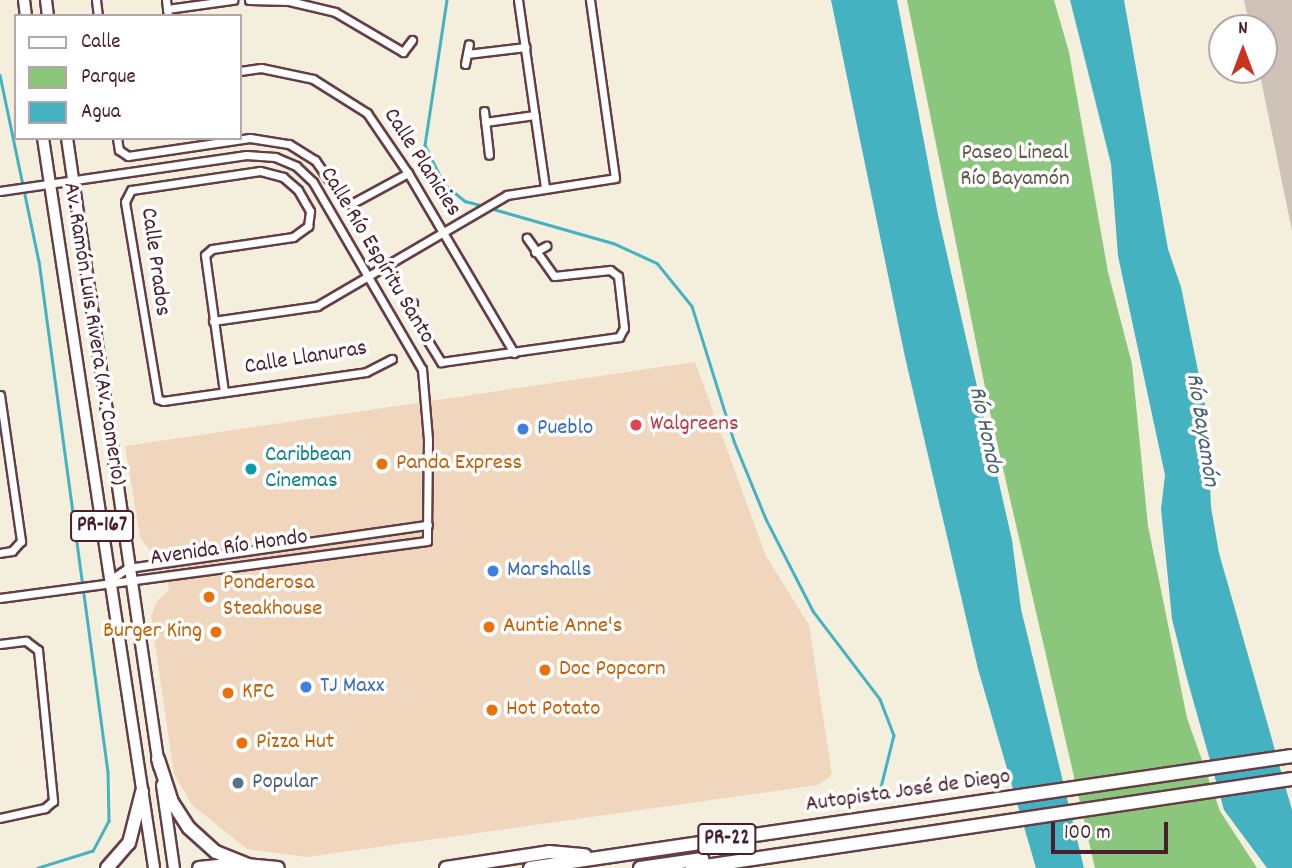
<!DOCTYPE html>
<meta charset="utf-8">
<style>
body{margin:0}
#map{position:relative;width:1292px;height:868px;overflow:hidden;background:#f4efdd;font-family:Dekko,sans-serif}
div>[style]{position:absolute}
.built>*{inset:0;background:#f0d6bc}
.industrial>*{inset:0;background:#cec2b9}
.green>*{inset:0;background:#8ac67c}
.water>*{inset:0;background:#45b2c2}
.stream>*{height:2.5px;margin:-1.25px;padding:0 1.25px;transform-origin:1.25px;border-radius:1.25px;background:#45b2c2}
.roads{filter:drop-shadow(2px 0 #643e46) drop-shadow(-2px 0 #643e46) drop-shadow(0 2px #643e46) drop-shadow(0 -2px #643e46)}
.minor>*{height:7px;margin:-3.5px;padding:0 3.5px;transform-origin:3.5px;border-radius:3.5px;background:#fff}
.primary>*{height:10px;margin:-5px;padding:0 5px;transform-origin:5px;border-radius:5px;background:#fff}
.motorway>*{height:12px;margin:-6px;padding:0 6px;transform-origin:6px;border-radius:6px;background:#fff}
.dots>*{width:19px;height:19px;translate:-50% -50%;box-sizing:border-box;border:4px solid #fff;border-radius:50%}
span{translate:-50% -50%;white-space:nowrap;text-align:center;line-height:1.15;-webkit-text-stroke:7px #fff;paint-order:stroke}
.shield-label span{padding:2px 5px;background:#fff;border:2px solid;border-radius:5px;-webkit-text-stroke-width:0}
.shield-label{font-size:21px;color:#4a1f2b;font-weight:700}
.park-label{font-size:23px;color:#605947}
.street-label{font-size:23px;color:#4a1f2b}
.health-label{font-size:23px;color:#be3a42}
.left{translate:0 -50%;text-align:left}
.shop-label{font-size:23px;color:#366cbe}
.culture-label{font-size:23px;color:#0d838f}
.food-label{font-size:23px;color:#c56008}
.right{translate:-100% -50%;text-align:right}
.service-label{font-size:23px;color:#4e5e75}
.water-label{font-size:24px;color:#48616f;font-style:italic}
.legend{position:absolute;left:14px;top:14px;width:228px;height:126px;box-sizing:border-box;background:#fff;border:2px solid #b7a5aa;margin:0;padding:9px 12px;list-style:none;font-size:21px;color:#4a1f2b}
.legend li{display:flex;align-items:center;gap:14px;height:35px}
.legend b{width:35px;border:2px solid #b7a5aa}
.north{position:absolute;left:1208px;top:14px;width:70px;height:70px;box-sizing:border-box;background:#fff;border:2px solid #b7a5aa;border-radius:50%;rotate:0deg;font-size:19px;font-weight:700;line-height:28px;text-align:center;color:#4a1f2b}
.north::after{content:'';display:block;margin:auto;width:24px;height:32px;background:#c8321e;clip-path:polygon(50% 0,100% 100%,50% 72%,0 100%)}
.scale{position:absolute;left:1051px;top:822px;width:117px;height:32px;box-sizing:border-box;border:4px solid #4a1f2b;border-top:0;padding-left:9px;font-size:21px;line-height:24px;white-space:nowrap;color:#4a1f2b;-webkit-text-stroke:5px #fff;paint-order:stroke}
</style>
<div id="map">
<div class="built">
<i style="clip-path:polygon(695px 362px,766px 556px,809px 625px,832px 775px,818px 785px,307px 857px,247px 849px,192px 805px,174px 774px,151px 616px,157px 601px,169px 590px,162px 553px,150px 551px,140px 537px,125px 446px)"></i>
</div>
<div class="industrial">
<i style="clip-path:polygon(1244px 0,1292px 0,1292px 231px,1259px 70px,1264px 70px,1264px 28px,1250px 28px)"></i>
</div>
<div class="green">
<i style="clip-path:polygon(907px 0,1054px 0,1069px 52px,1108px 272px,1132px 364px,1148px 526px,1187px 718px,1220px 811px,1257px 868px,1095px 868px,990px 412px)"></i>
</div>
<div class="water">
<i style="clip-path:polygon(831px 0,897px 0,938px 215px,1012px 540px,1021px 609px,1084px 868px,1036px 868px,978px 669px,905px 357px)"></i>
<i style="clip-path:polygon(1070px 0,1124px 0,1168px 249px,1181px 287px,1207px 415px,1211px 507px,1219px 553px,1292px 810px,1292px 868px,1267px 868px,1224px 810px,1186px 675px,1172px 619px,1161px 509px,1165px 475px,1118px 256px,1111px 164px)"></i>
</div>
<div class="stream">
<i style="left:447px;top:0;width:147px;rotate:98.6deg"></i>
<i style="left:425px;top:145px;width:43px;rotate:64deg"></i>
<i style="left:444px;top:184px;width:27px;rotate:39deg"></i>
<i style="left:465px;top:201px;width:20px;rotate:15deg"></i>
<i style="left:0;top:75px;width:190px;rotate:78.2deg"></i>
<i style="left:39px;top:261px;width:516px;rotate:82.31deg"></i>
<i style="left:108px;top:772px;width:49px;rotate:88.8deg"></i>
<i style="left:109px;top:821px;width:34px;rotate:118deg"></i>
<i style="left:93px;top:851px;width:58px;rotate:162.8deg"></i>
<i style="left:490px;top:208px;width:128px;rotate:15.9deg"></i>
<i style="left:613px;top:243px;width:48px;rotate:24.4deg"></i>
<i style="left:657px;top:263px;width:55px;rotate:50.9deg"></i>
<i style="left:692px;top:306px;width:141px;rotate:72.7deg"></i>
<i style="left:734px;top:441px;width:84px;rotate:67.7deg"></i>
<i style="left:766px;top:519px;width:103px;rotate:62.9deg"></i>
<i style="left:813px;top:611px;width:111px;rotate:52.7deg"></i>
<i style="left:880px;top:699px;width:39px;rotate:69deg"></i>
<i style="left:894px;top:735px;width:54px;rotate:104deg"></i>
</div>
<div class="roads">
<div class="minor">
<i style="left:96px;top:0;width:16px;rotate:83deg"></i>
<i style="left:166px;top:0;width:16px;rotate:83deg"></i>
<i style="left:249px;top:0;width:40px;rotate:1.4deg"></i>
<i style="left:289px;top:1px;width:47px;rotate:13.4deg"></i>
<i style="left:335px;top:12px;width:79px;rotate:30.5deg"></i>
<i style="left:403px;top:52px;width:15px;rotate:-53deg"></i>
<i style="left:518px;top:0;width:189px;rotate:81.8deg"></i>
<i style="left:167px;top:9px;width:67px;rotate:-7.8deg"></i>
<i style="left:467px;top:54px;width:59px;rotate:-6.8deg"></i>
<i style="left:465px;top:64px;width:20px;rotate:-79deg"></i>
<i style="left:240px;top:71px;width:21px;rotate:-8deg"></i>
<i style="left:261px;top:68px;width:53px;rotate:11.9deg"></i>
<i style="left:313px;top:79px;width:64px;rotate:32.2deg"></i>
<i style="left:367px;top:113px;width:73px;rotate:55.7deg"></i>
<i style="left:408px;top:173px;width:209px;rotate:59.5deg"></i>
<i style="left:484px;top:111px;width:44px;rotate:83.5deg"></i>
<i style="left:485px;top:122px;width:50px;rotate:-8deg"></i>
<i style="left:117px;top:138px;width:12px;rotate:81deg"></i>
<i style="left:119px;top:150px;width:11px;rotate:34deg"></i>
<i style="left:128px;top:156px;width:123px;rotate:-8.4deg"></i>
<i style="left:250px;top:138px;width:39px;rotate:9deg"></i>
<i style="left:289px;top:144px;width:31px;rotate:32deg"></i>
<i style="left:315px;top:160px;width:49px;rotate:55deg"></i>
<i style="left:343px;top:200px;width:9px;rotate:27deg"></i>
<i style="left:351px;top:204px;width:65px;rotate:-28.5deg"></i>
<i style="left:0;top:191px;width:249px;rotate:-8.3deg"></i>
<i style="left:246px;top:155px;width:29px;rotate:4deg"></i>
<i style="left:275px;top:157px;width:23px;rotate:23deg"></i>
<i style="left:296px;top:166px;width:23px;rotate:43deg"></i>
<i style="left:313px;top:182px;width:216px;rotate:59.8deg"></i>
<i style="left:422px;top:369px;width:70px;rotate:85.1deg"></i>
<i style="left:428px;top:439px;width:102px;rotate:90.6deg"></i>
<i style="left:427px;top:541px;width:431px;rotate:172.4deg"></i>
<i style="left:535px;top:252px;width:13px;rotate:-29deg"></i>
<i style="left:413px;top:303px;width:7px;rotate:146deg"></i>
<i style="left:407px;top:307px;width:65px;rotate:58.3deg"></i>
<i style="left:441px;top:362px;width:180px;rotate:-8deg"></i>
<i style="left:619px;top:337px;width:10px;rotate:-61deg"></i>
<i style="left:624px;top:328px;width:52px;rotate:-96.6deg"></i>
<i style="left:618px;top:276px;width:10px;rotate:-143deg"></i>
<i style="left:610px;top:270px;width:56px;rotate:173.9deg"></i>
<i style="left:554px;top:276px;width:47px;rotate:-125.4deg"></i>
<i style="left:213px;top:321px;width:105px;rotate:-8.2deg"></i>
<i style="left:317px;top:306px;width:220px;rotate:-30.3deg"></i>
<i style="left:507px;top:195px;width:109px;rotate:-8.9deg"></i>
<i style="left:615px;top:178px;width:180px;rotate:-98deg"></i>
<i style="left:224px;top:392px;width:138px;rotate:-97.9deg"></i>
<i style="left:205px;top:255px;width:9px;rotate:-41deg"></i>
<i style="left:212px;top:249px;width:82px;rotate:-8.4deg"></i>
<i style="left:293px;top:237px;width:19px;rotate:-36deg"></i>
<i style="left:308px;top:226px;width:15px;rotate:-82deg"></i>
<i style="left:310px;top:211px;width:24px;rotate:-120deg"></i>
<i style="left:298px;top:190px;width:20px;rotate:-139deg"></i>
<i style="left:283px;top:177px;width:24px;rotate:-165deg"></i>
<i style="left:260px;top:171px;width:130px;rotate:171.6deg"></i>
<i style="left:131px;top:190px;width:13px;rotate:117deg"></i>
<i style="left:125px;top:202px;width:200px;rotate:80.5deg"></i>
<i style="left:158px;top:399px;width:5px;rotate:22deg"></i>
<i style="left:163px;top:401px;width:205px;rotate:-8.1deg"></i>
<i style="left:366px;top:372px;width:29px;rotate:-27deg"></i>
<i style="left:0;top:395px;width:148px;rotate:81.8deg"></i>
<i style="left:21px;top:541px;width:13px;rotate:132deg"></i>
<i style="left:12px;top:551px;width:12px;rotate:171deg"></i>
<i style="left:110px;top:580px;width:22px;rotate:-34deg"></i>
<i style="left:128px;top:568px;width:303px;rotate:-8.2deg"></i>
<i style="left:0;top:644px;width:26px;rotate:-7deg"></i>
<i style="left:26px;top:641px;width:15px;rotate:37deg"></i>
<i style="left:38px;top:650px;width:152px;rotate:84.3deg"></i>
<i style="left:53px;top:801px;width:11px;rotate:139deg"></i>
<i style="left:45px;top:808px;width:46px;rotate:167.5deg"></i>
</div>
<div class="primary">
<i style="left:24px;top:0;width:16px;rotate:83deg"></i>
<i style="left:46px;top:0;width:16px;rotate:83deg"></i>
<i style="left:43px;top:138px;width:738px;rotate:81.35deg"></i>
<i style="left:67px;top:138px;width:635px;rotate:81.67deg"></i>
<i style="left:162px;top:785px;width:84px;rotate:81.8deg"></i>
</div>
<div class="motorway">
<i style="left:158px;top:759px;width:45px;rotate:72deg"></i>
<i style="left:172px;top:802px;width:31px;rotate:57deg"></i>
<i style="left:189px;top:828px;width:36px;rotate:42deg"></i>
<i style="left:216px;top:852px;width:35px;rotate:22deg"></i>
<i style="left:107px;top:868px;width:33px;rotate:-49deg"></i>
<i style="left:129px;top:843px;width:53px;rotate:-75.7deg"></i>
<i style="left:199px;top:868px;width:36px;rotate:-6deg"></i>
<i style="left:235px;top:864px;width:43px;rotate:5.3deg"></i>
<i style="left:446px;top:868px;width:104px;rotate:-8.8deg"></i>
<i style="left:549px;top:852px;width:36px;rotate:5deg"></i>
<i style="left:530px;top:868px;width:770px;rotate:-8.36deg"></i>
<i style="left:640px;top:868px;width:63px;rotate:-8.3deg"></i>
<i style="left:692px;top:868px;width:607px;rotate:-8.44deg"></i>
</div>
</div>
<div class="dots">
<i style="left:636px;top:425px;background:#e0444e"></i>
<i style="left:523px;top:429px;background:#3f7fe0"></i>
<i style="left:382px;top:464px;background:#e8710a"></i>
<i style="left:251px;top:469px;background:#0f9aa8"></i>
<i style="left:493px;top:571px;background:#3f7fe0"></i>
<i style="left:209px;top:597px;background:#e8710a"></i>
<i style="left:489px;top:627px;background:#e8710a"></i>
<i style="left:216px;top:632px;background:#e8710a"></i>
<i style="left:545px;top:670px;background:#e8710a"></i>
<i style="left:306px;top:687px;background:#3f7fe0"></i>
<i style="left:228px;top:693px;background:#e8710a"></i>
<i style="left:492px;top:710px;background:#e8710a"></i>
<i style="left:242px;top:743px;background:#e8710a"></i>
<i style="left:238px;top:783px;background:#5c6f8a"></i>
</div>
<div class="shield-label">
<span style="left:102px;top:526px">PR-167</span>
<span style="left:727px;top:839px">PR-22</span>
</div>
<div class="park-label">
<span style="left:1015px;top:167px">Paseo Lineal<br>Río Bayamón</span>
</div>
<div class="street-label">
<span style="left:421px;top:163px;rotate:57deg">Calle Planicies</span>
<span style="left:376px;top:256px;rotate:59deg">Calle Río Espíritu Santo</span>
<span style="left:154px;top:262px;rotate:82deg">Calle Prados</span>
<span style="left:93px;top:334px;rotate:81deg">Av. Ramón Luis Rivera (Av. Comerío)</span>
<span style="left:306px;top:359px;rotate:-9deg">Calle Llanuras</span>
<span style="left:229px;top:549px;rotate:-8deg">Avenida Río Hondo</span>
<span style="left:908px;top:792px;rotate:-8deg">Autopista José de Diego</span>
</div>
<div class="health-label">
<span class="left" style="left:650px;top:425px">Walgreens</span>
</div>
<div class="shop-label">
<span class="left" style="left:537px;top:429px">Pueblo</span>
<span class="left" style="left:507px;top:571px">Marshalls</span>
<span class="left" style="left:320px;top:687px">TJ Maxx</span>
</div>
<div class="culture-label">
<span class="left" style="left:265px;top:469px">Caribbean<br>Cinemas</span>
</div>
<div class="food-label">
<span class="left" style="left:396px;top:464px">Panda Express</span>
<span class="left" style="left:223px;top:597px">Ponderosa<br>Steakhouse</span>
<span class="left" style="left:503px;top:627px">Auntie Anne's</span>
<span class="right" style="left:202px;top:632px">Burger King</span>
<span class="left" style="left:559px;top:670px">Doc Popcorn</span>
<span class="left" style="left:242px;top:693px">KFC</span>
<span class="left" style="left:506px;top:710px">Hot Potato</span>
<span class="left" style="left:256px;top:743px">Pizza Hut</span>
</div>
<div class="service-label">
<span class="left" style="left:252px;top:783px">Popular</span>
</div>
<div class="water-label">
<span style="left:984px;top:430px;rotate:78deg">Río Hondo</span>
<span style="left:1201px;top:430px;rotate:81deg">Río Bayamón</span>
</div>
<ul class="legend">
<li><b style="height:9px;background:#fff"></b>Calle</li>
<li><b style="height:19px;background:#8ac67c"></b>Parque</li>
<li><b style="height:19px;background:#45b2c2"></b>Agua</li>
</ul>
<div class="north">N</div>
<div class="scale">100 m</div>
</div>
